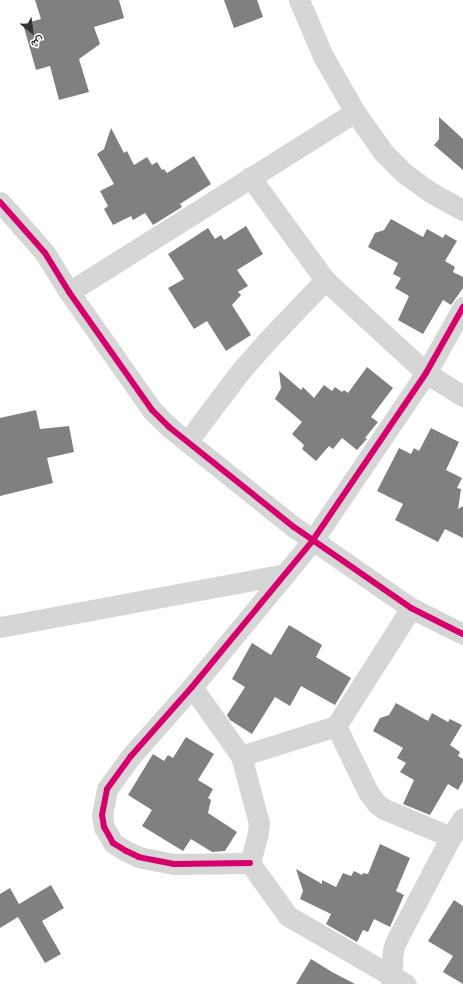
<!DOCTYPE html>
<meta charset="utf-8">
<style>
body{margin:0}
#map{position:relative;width:463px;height:984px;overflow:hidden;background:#fff;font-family:Mulish,Vazirmatn,sans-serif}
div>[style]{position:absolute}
.building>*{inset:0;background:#808080}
.minor>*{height:21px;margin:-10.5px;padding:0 10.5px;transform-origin:10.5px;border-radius:10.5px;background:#d6d6d6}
.cycleway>*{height:6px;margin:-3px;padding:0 3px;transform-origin:3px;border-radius:3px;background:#d6006c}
span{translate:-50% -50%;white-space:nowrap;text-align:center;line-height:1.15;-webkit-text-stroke:4px #fff;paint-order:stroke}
.north{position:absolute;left:12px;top:12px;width:40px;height:40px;-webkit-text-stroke:3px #fff;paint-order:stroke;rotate:151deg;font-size:11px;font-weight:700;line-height:16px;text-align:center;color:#323232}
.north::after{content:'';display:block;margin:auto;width:14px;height:18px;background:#323232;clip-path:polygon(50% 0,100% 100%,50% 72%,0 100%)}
</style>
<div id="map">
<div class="building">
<i style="clip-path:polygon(35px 0,119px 0,124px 18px,94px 27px,100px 44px,79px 59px,89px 92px,59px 100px,50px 66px,36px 70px,23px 24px,41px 19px)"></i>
<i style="clip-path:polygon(224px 0,257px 0,263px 17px,234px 28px)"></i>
<i style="clip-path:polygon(439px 117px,463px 139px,463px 170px,434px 145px,439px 139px)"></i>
<i style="clip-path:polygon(111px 128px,124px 153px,127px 151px,134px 165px,147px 157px,152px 165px,157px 162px,162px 170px,164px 169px,167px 173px,194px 156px,211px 184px,180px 204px,182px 207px,153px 225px,145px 213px,133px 220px,131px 216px,113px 225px,104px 209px,108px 206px,100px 191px,114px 184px,97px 154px,104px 149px)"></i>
<i style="clip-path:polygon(391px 219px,423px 237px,427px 229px,443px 238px,445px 234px,457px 241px,445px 261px,455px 267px,453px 272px,463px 277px,463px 288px,451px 305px,443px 300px,423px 334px,398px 320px,409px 296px,395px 288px,401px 278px,393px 274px,398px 263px,368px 247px,375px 233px,384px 230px)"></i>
<i style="clip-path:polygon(246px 226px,263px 254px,237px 270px,248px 286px,238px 292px,241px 295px,232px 305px,251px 335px,226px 351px,207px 321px,194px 329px,168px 288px,184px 279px,168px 254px,208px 228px,215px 239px,221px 235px,224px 240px)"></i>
<i style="clip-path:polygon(367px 367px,393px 388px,371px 417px,378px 422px,365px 438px,367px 439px,365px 441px,357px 450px,342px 438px,333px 449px,329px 446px,316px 461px,302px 449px,304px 445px,292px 434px,302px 422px,275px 399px,281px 388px,279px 371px,301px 390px,303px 387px,314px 398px,324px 385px,332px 391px,335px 387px,342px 392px,344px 390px,348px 393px)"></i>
<i style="clip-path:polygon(36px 410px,40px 429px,69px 426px,74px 452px,47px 458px,53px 483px,0 496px,0 418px)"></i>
<i style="clip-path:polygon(431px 428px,459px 442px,446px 470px,462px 478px,457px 488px,461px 489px,458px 509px,463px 506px,463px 538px,445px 529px,438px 542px,395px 520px,403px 504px,377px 491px,399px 448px,411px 454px,414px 448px,419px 451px)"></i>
<i style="clip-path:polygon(289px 625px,322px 645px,316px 657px,351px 678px,335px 705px,301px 686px,290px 706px,275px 697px,252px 734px,230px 720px,227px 715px,245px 687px,232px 679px,252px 643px,271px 655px)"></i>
<i style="clip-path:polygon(396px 703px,428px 721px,432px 713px,448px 722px,450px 719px,462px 725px,450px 745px,460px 752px,458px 756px,463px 759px,463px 781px,458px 790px,448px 784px,430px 815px,403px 804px,414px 780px,400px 772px,406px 763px,397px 758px,403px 748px,373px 731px,380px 718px,389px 715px)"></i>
<i style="clip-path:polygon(186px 737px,214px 754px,198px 780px,213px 789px,208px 798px,211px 800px,208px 813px,237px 832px,225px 851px,212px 852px,191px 839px,183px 851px,142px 826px,152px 810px,128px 795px,153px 754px,164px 761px,168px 755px,173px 758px)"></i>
<i style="clip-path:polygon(380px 844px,410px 858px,396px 891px,404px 895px,390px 927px,374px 919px,368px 932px,363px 930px,357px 942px,326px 924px,331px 914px,300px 899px,303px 891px,296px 869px,322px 884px,322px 880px,336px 887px,343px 873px,351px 876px,354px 871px,362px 875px,363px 873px,368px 874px)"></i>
<i style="clip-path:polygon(51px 885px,64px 908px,42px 921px,61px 954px,45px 963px,18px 917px,0 928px,0 894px,10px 888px,19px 904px)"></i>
<i style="clip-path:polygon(454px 900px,463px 906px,463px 984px,443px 972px,453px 956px,428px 941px)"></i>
<i style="clip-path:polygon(311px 959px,332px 972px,355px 984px,296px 984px)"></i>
</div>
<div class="minor">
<i style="left:299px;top:0;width:61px;rotate:66.8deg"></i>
<i style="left:323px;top:56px;width:64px;rotate:60.3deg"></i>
<i style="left:355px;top:112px;width:49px;rotate:55deg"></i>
<i style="left:383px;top:152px;width:30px;rotate:45deg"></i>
<i style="left:404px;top:173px;width:34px;rotate:36deg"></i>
<i style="left:432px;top:193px;width:35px;rotate:29deg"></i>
<i style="left:250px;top:177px;width:127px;rotate:53.9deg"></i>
<i style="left:325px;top:280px;width:137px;rotate:42.6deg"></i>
<i style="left:426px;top:373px;width:44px;rotate:31.9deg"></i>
<i style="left:0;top:202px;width:68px;rotate:48.6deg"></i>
<i style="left:45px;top:253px;width:46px;rotate:58.4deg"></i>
<i style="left:69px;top:292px;width:144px;rotate:54.9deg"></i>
<i style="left:152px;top:410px;width:24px;rotate:45deg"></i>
<i style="left:169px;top:427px;width:160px;rotate:38.7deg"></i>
<i style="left:294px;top:527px;width:142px;rotate:34.7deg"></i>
<i style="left:411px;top:608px;width:58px;rotate:26.6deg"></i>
<i style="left:69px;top:292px;width:338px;rotate:-32.2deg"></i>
<i style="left:187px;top:442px;width:86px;rotate:-53deg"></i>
<i style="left:239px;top:373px;width:41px;rotate:-48.9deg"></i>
<i style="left:266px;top:342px;width:86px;rotate:-46.4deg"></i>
<i style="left:411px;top:608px;width:140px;rotate:122.4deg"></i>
<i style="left:336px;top:726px;width:73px;rotate:64.1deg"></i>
<i style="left:368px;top:792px;width:15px;rotate:53deg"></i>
<i style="left:377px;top:804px;width:9px;rotate:36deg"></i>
<i style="left:384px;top:809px;width:73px;rotate:22.7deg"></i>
<i style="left:451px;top:837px;width:22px;rotate:-58deg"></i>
<i style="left:0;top:627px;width:290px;rotate:-10.5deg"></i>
<i style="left:192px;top:687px;width:85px;rotate:54.6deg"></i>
<i style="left:336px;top:726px;width:100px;rotate:162.5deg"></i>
<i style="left:241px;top:756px;width:69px;rotate:75deg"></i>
<i style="left:259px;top:823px;width:10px;rotate:96deg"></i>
<i style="left:258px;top:833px;width:31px;rotate:105deg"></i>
<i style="left:250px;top:863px;width:65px;rotate:54.4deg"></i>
<i style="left:288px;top:916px;width:136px;rotate:30deg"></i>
<i style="left:250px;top:863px;width:76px;rotate:179.2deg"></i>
<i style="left:174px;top:864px;width:36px;rotate:-169deg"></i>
<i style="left:139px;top:857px;width:14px;rotate:-155deg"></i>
<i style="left:126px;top:851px;width:15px;rotate:-148deg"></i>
<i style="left:113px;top:843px;width:18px;rotate:-119deg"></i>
<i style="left:104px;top:827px;width:12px;rotate:-99deg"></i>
<i style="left:102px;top:815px;width:26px;rotate:-79deg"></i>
<i style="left:107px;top:789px;width:41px;rotate:-54deg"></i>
<i style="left:131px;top:756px;width:92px;rotate:-48.5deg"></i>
<i style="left:192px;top:687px;width:190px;rotate:-50.5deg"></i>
<i style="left:313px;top:540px;width:202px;rotate:-55.9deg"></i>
<i style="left:426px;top:373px;width:76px;rotate:-60.7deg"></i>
<i style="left:391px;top:984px;width:33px;rotate:-87deg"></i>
<i style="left:393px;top:951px;width:8px;rotate:-76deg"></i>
<i style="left:395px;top:943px;width:120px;rotate:-62.2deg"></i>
</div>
<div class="cycleway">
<i style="left:0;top:202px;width:68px;rotate:48.6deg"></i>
<i style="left:45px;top:253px;width:46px;rotate:58.4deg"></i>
<i style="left:69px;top:292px;width:144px;rotate:54.9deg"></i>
<i style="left:152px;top:410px;width:24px;rotate:45deg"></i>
<i style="left:169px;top:427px;width:160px;rotate:38.7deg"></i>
<i style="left:294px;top:527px;width:142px;rotate:34.7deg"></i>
<i style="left:411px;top:608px;width:58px;rotate:26.6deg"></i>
<i style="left:250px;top:863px;width:76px;rotate:179.2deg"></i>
<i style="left:174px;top:864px;width:36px;rotate:-169deg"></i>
<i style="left:139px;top:857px;width:14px;rotate:-155deg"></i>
<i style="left:126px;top:851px;width:15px;rotate:-148deg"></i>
<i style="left:113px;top:843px;width:18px;rotate:-119deg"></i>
<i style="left:104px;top:827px;width:12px;rotate:-99deg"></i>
<i style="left:102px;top:815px;width:26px;rotate:-79deg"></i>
<i style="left:107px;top:789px;width:41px;rotate:-54deg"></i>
<i style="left:131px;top:756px;width:92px;rotate:-48.5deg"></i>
<i style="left:192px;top:687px;width:190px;rotate:-50.5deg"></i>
<i style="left:313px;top:540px;width:202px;rotate:-55.9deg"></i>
<i style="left:426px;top:373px;width:76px;rotate:-60.7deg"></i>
</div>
<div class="north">ش</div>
</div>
